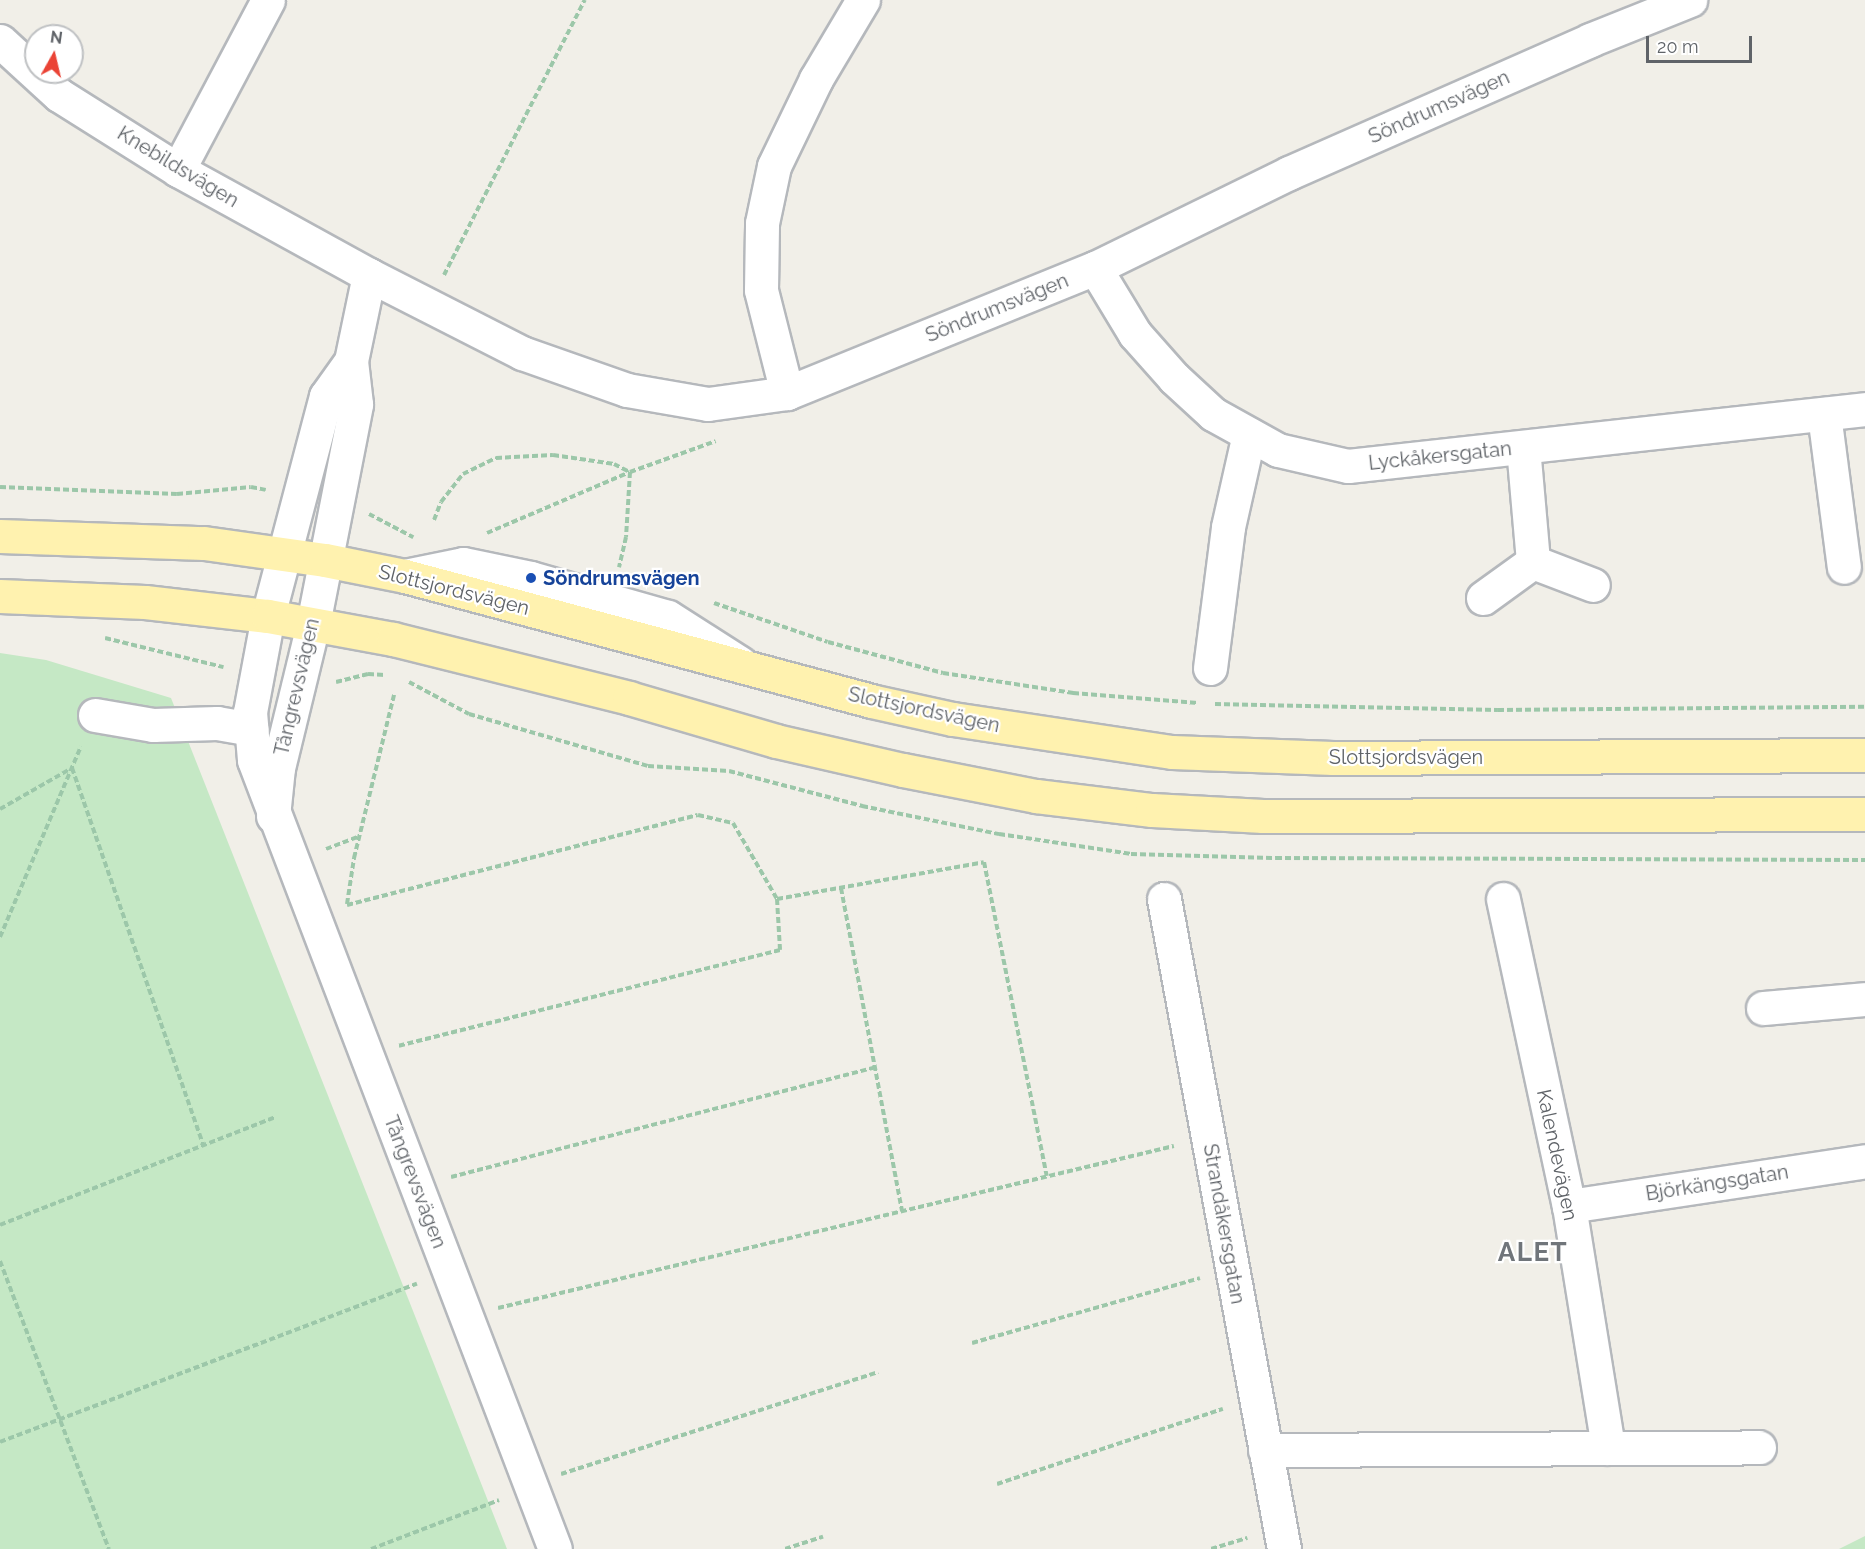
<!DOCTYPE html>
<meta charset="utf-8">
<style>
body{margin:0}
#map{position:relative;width:1865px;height:1549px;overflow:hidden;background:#f1efe8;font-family:Raleway,sans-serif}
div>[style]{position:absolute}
.green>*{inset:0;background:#c5e8c5}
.path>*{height:4px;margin-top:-2px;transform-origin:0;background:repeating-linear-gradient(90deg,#9cc7a9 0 6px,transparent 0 9px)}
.roads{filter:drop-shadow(2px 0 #b5b8bc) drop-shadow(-2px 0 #b5b8bc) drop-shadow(0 2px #b5b8bc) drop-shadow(0 -2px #b5b8bc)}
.minor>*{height:33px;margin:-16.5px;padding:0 16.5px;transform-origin:16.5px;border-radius:16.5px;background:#fff}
.major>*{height:33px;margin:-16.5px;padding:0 16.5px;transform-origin:16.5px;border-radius:16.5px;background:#fff2af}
.dots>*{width:16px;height:16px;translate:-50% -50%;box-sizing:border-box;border:3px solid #fff;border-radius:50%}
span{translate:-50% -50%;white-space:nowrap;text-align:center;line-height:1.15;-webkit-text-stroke:4.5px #fff;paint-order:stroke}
.street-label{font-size:20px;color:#5f6368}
.transit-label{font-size:20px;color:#164399;font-weight:700}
.left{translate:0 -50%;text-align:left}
.district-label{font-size:26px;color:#70757a;font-weight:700;letter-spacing:1.5px}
.north{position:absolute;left:24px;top:24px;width:60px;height:60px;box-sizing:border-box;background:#fff;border:2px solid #bfc1c3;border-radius:50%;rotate:8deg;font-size:16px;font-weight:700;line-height:24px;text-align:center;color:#5f6368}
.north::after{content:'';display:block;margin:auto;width:21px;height:27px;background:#ea4335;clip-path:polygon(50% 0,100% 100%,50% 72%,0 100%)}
.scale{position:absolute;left:1646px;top:36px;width:106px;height:27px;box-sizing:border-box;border:3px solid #5f6368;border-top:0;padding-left:8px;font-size:18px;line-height:21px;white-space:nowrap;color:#5f6368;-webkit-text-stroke:4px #fff;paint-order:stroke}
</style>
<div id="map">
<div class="green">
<i style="clip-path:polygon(0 653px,46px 660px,171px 698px,507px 1549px,0 1549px)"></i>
<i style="clip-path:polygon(1865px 1536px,1865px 1549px,1839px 1549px)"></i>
</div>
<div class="path">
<i style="left:444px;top:275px;width:309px;rotate:-62.9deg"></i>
<i style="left:0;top:487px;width:177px;rotate:2.3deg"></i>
<i style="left:177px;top:494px;width:74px;rotate:-5.4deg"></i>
<i style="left:251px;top:487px;width:15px;rotate:11deg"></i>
<i style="left:369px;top:514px;width:50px;rotate:27.6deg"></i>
<i style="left:434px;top:520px;width:19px;rotate:-69deg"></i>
<i style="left:441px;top:502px;width:36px;rotate:-52deg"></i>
<i style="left:463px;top:474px;width:37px;rotate:-26deg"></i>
<i style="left:496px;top:458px;width:57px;rotate:-3deg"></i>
<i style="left:553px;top:455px;width:62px;rotate:8.4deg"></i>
<i style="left:614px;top:464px;width:18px;rotate:27deg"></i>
<i style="left:630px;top:472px;width:91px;rotate:-19.8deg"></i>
<i style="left:487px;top:533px;width:155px;rotate:-23.1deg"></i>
<i style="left:630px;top:472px;width:65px;rotate:93.5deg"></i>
<i style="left:626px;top:537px;width:31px;rotate:103deg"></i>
<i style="left:714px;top:603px;width:120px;rotate:18.9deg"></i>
<i style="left:828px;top:642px;width:119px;rotate:15.1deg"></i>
<i style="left:943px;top:673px;width:132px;rotate:8.7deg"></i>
<i style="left:1073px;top:693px;width:125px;rotate:4.6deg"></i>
<i style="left:105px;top:638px;width:122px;rotate:13.8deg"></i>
<i style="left:336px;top:682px;width:33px;rotate:-14deg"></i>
<i style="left:368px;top:674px;width:17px;rotate:3deg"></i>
<i style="left:409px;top:682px;width:68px;rotate:28.1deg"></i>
<i style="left:469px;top:714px;width:186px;rotate:16.2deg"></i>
<i style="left:648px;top:766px;width:81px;rotate:3.5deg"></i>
<i style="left:729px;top:771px;width:138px;rotate:14.7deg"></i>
<i style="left:862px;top:806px;width:140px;rotate:11.6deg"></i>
<i style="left:999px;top:834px;width:134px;rotate:8.6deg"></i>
<i style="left:1131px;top:854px;width:145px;rotate:1.6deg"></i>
<i style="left:1276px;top:858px;width:589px;rotate:0.19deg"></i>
<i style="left:1215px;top:704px;width:283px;rotate:1.2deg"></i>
<i style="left:1498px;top:710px;width:367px;rotate:-0.5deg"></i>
<i style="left:0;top:809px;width:83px;rotate:-29.7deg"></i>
<i style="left:72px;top:768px;width:399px;rotate:70.8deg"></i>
<i style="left:326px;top:849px;width:34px;rotate:-21deg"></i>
<i style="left:841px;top:888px;width:329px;rotate:79.3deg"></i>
<i style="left:777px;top:899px;width:210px;rotate:-10.1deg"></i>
<i style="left:984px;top:862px;width:320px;rotate:78.7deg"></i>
<i style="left:347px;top:904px;width:47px;rotate:-81.3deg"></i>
<i style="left:354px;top:858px;width:168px;rotate:-76.2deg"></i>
<i style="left:347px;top:905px;width:362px;rotate:-14.4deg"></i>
<i style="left:698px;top:815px;width:36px;rotate:13deg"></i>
<i style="left:733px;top:823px;width:88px;rotate:59.9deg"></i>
<i style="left:777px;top:899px;width:51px;rotate:86.6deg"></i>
<i style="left:780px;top:950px;width:393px;rotate:165.9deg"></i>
<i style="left:0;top:937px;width:207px;rotate:-67deg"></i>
<i style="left:451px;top:1177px;width:438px;rotate:-14.5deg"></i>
<i style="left:0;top:1225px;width:295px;rotate:-21.4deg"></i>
<i style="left:0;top:1261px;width:308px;rotate:69.3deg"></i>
<i style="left:498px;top:1308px;width:695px;rotate:-13.48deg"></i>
<i style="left:972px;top:1343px;width:237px;rotate:-15.9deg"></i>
<i style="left:0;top:1442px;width:446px;rotate:-20.8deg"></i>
<i style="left:561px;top:1474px;width:333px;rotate:-17.8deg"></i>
<i style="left:997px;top:1484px;width:238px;rotate:-18.4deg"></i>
<i style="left:371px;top:1549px;width:137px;rotate:-20.9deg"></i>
<i style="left:785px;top:1549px;width:40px;rotate:-18deg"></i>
<i style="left:1211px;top:1549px;width:38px;rotate:-17deg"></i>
</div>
<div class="roads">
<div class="minor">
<i style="left:0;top:41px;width:80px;rotate:42.5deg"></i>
<i style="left:59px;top:95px;width:141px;rotate:32.2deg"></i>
<i style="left:178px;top:170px;width:218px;rotate:28.8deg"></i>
<i style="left:178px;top:170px;width:192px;rotate:-62.1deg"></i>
<i style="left:1095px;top:268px;width:77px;rotate:58.8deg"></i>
<i style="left:1135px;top:334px;width:59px;rotate:48.4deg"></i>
<i style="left:1174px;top:378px;width:53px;rotate:42.7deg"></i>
<i style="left:1213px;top:414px;width:74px;rotate:29deg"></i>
<i style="left:1278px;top:450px;width:72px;rotate:12.9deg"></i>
<i style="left:1348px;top:466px;width:520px;rotate:-6.29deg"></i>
<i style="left:351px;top:361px;width:43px;rotate:125.5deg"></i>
<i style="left:326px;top:396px;width:228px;rotate:104.8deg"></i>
<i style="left:268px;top:616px;width:98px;rotate:100.6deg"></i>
<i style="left:250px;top:712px;width:48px;rotate:85.2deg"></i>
<i style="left:254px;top:760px;width:844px;rotate:69.12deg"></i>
<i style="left:787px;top:393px;width:106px;rotate:-104.2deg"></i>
<i style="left:761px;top:290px;width:67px;rotate:-89.1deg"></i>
<i style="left:762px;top:223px;width:58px;rotate:-78.1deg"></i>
<i style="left:774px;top:166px;width:97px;rotate:-64.2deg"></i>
<i style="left:816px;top:79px;width:92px;rotate:-59.3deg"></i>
<i style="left:1824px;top:414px;width:154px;rotate:82.6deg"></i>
<i style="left:1523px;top:447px;width:115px;rotate:85deg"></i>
<i style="left:1533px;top:562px;width:64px;rotate:21deg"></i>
<i style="left:405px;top:576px;width:59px;rotate:-11.7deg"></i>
<i style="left:463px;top:564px;width:69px;rotate:11.6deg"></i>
<i style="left:531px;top:578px;width:142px;rotate:15.9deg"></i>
<i style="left:668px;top:617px;width:85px;rotate:32.6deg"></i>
<i style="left:1483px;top:598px;width:62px;rotate:-35.8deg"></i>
<i style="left:1210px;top:668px;width:142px;rotate:-82.7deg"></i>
<i style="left:1228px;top:527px;width:95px;rotate:-77.3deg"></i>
<i style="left:95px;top:715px;width:59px;rotate:9.8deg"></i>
<i style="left:153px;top:725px;width:64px;rotate:-1.8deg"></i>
<i style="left:217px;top:723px;width:35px;rotate:10deg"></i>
<i style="left:273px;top:816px;width:48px;rotate:-84.1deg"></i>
<i style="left:278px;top:768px;width:148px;rotate:-76.3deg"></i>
<i style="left:313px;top:624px;width:224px;rotate:-78.9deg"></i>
<i style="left:356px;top:404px;width:43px;rotate:-96.6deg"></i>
<i style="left:351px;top:361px;width:88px;rotate:-78.2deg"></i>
<i style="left:369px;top:275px;width:172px;rotate:27deg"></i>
<i style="left:522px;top:353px;width:111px;rotate:19.4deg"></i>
<i style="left:627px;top:390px;width:82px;rotate:9.8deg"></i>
<i style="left:708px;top:404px;width:80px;rotate:-7.9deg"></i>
<i style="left:787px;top:393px;width:332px;rotate:-22.1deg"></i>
<i style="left:1095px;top:268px;width:216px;rotate:-26.1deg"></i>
<i style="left:1289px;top:173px;width:329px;rotate:-23.8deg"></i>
<i style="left:1590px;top:40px;width:108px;rotate:-21.8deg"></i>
<i style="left:1164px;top:899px;width:661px;rotate:79.54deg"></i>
<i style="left:1503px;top:899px;width:314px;rotate:77.9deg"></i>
<i style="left:1569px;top:1206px;width:245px;rotate:80.8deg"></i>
<i style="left:1763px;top:1008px;width:102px;rotate:-5deg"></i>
<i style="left:1569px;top:1206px;width:299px;rotate:-8.6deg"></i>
<i style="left:1265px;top:1450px;width:494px;rotate:-0.3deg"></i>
</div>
<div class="major">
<i style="left:0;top:536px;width:204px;rotate:2deg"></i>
<i style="left:204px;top:543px;width:122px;rotate:8deg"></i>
<i style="left:325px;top:560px;width:82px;rotate:11.3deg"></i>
<i style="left:405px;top:576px;width:482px;rotate:15deg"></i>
<i style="left:871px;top:701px;width:84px;rotate:12.4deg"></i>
<i style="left:953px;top:719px;width:221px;rotate:8.6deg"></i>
<i style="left:1172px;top:752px;width:161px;rotate:2.1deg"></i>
<i style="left:1333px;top:758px;width:532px;rotate:-0.32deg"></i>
<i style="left:0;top:596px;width:145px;rotate:2.4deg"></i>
<i style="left:145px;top:602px;width:124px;rotate:6.5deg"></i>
<i style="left:268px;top:616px;width:127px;rotate:10.4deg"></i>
<i style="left:393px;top:639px;width:243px;rotate:14deg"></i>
<i style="left:629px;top:698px;width:153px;rotate:16.3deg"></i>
<i style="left:776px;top:741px;width:130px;rotate:12.9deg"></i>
<i style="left:903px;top:770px;width:136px;rotate:11.1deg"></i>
<i style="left:1036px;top:796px;width:117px;rotate:6.9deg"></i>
<i style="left:1152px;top:810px;width:111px;rotate:3.1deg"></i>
<i style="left:1263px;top:816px;width:602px;rotate:-0.19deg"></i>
</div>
</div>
<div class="dots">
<i style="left:531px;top:578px;background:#1a4fb4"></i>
</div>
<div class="street-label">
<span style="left:1439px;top:107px;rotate:-24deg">Söndrumsvägen</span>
<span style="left:178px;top:167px;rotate:31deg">Knebildsvägen</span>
<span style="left:997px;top:308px;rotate:-22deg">Söndrumsvägen</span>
<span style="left:1440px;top:456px;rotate:-6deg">Lyckåkersgatan</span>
<span style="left:454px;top:590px;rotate:14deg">Slottsjordsvägen</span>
<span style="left:297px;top:687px;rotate:-77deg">Tångrevsvägen</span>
<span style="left:924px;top:710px;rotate:12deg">Slottsjordsvägen</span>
<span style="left:1406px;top:757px">Slottsjordsvägen</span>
<span style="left:1557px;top:1155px;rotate:78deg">Kalendevägen</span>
<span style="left:415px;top:1182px;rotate:69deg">Tångrevsvägen</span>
<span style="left:1717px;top:1183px;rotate:-9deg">Björkängsgatan</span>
<span style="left:1224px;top:1224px;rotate:80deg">Strandåkersgatan</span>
</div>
<div class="transit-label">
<span class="left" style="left:543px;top:578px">Söndrumsvägen</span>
</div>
<div class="district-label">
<span style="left:1533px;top:1253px">ALET</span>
</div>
<div class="north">N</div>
<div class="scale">20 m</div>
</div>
